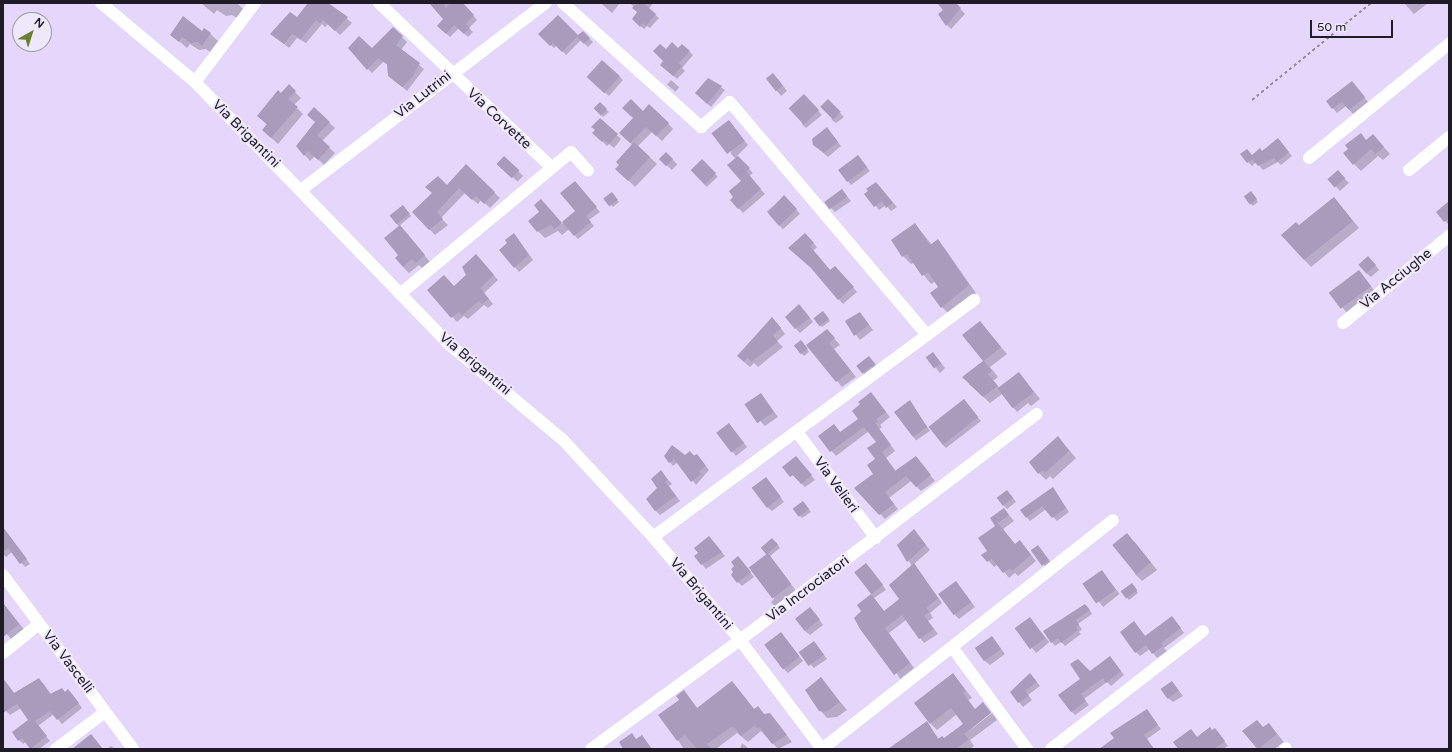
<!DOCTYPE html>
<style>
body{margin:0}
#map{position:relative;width:1452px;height:752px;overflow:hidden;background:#e5d7fb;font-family:"Varela Round",sans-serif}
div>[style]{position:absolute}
.shadow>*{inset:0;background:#0003;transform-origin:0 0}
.building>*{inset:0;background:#a89bbc;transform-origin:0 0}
.path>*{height:2px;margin-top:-1px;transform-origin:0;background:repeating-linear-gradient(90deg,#948aa4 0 3px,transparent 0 6px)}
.minor>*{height:12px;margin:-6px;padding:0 6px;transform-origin:6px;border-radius:6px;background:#fff}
span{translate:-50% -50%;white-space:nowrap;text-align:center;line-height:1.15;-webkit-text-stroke:4px #efe8fd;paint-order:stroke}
.street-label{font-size:14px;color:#1f1b27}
.frame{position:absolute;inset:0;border:4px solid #1f1b27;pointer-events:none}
.north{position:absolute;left:12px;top:12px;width:40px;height:40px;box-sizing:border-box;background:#efe8fd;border:1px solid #9c96a7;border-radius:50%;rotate:39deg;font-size:11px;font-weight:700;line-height:16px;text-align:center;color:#1f1b27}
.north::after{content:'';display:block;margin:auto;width:14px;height:18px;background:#697e30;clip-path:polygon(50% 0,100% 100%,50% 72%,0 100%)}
.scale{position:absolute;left:1310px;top:20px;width:83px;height:18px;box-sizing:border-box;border:2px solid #1f1b27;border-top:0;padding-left:5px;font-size:12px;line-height:14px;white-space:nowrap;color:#1f1b27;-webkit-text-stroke:3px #efe8fd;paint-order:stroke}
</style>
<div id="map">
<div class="shadow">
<i style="clip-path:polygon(201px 3px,237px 3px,243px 9px,237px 18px,232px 15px,226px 16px,217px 10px,214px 14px)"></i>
<i style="clip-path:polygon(309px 3px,328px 3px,352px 23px,340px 35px,328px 24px,325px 27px,322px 24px,306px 43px,297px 38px,289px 48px,272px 34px,279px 24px,298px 19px)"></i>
<i style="clip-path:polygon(431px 3px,462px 3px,477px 20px,469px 28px,473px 32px,468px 37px,459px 28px,450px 37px,438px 26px,444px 19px)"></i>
<i style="clip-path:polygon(601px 3px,620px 3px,612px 13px)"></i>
<i style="clip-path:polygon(630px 3px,653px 3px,649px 9px,659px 18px,650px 28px,647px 26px,644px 29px,637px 23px,638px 12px)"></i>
<i style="clip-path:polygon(944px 3px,955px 3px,965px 14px,951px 29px,941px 19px)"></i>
<i style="clip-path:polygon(1404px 3px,1428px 3px,1414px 14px)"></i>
<i style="clip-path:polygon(393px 28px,407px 42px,401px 50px,424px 69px,407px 91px,389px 76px,388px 65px,383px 62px,372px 73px,368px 69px,372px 50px)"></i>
<i style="clip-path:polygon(205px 29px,218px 41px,210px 52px,206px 49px,199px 50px,190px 44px,187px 48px,171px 34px,203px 32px)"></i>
<i style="clip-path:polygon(583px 32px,593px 42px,588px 47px,581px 40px,566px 55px,557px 45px,554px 48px,539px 34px,578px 37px)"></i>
<i style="clip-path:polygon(678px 49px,689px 51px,693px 55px,682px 68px,685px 71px,677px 79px,665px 69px,665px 61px,666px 51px)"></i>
<i style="clip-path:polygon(619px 76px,623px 80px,609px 96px,588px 77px)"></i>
<i style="clip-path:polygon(709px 79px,725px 90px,711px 107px,700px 97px)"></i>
<i style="clip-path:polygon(767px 79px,778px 79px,787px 91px,781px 96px)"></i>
<i style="left:671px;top:80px;width:11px;height:6px;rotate:41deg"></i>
<i style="clip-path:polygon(289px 86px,301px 98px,294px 105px,303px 114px,278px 144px,269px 136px,267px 125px,258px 116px)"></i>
<i style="clip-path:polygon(1355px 86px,1368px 102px,1353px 114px,1346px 106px,1337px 113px,1327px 101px)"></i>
<i style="clip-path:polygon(808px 99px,822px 115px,806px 128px,802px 124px)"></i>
<i style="clip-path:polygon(828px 100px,844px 117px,836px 123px,832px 120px)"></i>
<i style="clip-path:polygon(600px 104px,609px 112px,603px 117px,595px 109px)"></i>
<i style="clip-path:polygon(314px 109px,335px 128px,322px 141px,335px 153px,324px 165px,315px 156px,310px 161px,297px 146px,316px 122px)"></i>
<i style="clip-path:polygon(643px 112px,668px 123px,673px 129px,662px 141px,652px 132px,638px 146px,657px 164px,635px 187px,617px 169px,632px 145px,621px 133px)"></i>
<i style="clip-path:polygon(600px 119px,621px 139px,614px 148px,609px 144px,607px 146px,594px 133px)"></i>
<i style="clip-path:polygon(729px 121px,748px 145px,737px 156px,753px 173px,749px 176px,765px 194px,743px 213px,731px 200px,742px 181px,736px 159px,731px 154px)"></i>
<i style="clip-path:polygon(827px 128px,841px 146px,828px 157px,819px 149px)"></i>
<i style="clip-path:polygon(1373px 135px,1390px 154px,1383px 160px,1378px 156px,1361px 171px,1354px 164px,1366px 141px)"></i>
<i style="clip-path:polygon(1281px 143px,1292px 156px,1281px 165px,1278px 162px,1263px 170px,1256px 162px,1252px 166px,1248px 162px,1252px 156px)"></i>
<i style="left:666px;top:153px;width:16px;height:8px;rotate:45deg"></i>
<i style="left:504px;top:157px;width:27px;height:8px;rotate:45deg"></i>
<i style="left:702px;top:160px;width:23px;height:15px;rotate:47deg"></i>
<i style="clip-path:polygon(861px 160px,870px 171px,851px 185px,839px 170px)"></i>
<i style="clip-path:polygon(466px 166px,500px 198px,490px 208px,481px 200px,478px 204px,465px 193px,441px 218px,448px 225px,435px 235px,413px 212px,433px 193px,447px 186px)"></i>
<i style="clip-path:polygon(1342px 176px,1349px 183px,1340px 191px,1330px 180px)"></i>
<i style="clip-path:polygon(578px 186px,600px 212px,589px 220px,594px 226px,578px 239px,569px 229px,562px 235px,558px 231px,545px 238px,538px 231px,548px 207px,562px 224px,577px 211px)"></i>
<i style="clip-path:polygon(880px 187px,897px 207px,891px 211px,886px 205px,879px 210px,866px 194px)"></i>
<i style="clip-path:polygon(842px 190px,851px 201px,835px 212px,831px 208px)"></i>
<i style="clip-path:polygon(1253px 194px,1258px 202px,1253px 206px,1251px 204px)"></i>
<i style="clip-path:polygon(614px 196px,619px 202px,613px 207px,606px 199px)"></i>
<i style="left:784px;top:196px;width:24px;height:23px;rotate:48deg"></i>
<i style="clip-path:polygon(1449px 202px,1449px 225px,1445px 221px)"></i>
<i style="clip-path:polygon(1340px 205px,1359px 228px,1311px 267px,1282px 235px)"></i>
<i style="left:403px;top:206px;width:13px;height:16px;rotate:51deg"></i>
<i style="clip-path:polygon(915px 224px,932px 245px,937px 241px,945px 249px,976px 293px,950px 315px,942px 307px,940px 287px,936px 281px,931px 284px,914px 263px,911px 264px,903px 256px,892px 240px)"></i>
<i style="clip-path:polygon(400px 226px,430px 262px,422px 268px,419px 265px,409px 273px,403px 267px,400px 256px)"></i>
<i style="clip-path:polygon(805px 234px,817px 247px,813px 251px,831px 271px,839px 271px,857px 292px,843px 304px,813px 270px)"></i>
<i style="clip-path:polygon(518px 239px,533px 260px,519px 272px,515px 267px)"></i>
<i style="clip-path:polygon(481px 260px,498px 280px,484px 293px,493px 304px,488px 308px,484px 305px,468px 319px,464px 316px,457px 322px,428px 290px,454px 287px)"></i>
<i style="clip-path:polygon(1373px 262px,1379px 270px,1371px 277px,1366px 273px)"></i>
<i style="clip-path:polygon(1362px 275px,1374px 290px,1348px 314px,1331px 294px)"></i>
<i style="clip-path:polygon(804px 310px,813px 322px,800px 333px,796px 329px)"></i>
<i style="clip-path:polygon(825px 314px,830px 321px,822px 327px,820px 325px)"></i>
<i style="clip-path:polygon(864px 318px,873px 330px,860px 340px,846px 322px)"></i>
<i style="clip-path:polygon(980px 322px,1007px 354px,990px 367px,998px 377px,993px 381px,999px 388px,1019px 373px,1040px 399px,1031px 406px,1028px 403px,1017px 412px,1002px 394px,990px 403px,969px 384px,984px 361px)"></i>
<i style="clip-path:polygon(777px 323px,785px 334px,777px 341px,783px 347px,758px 367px,754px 363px,750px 367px,744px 362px)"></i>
<i style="clip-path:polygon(827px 330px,840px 345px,834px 349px,856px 377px,842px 387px,808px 345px)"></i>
<i style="clip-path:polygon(803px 343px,809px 352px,804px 356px,802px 354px)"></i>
<i style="clip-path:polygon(928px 358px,937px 358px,945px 368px,940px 373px)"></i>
<i style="clip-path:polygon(873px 361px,879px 369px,867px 378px,863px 373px)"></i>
<i style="clip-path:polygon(761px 394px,778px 417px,765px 426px,761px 422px)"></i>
<i style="clip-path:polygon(875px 398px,890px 417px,880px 425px,882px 427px,879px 429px,895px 451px,886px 458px,896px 471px,916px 458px,935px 481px,921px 491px,911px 481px,889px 498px,898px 509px,885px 519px,856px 488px,875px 474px,877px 442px,869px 431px,836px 456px,819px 436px,834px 425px,841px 433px,859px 419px)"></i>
<i style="clip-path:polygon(964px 400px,981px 421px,946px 448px,942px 444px)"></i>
<i style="left:910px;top:402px;width:35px;height:17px;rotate:55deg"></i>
<i style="clip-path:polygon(732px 428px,747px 447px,736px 456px,718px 433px)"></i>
<i style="clip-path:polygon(1058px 437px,1076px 458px,1053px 479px,1050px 476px,1046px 480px,1039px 473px)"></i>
<i style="clip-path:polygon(697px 455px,709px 470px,696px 485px,678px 462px,673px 466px,665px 456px)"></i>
<i style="clip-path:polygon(800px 462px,815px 480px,805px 487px,784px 467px)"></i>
<i style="clip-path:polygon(661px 472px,672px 484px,669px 486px,680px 501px,660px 515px,655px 510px)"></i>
<i style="clip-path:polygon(770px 483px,784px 502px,772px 511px,767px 507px)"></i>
<i style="clip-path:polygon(1053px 488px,1069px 512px,1057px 521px,1046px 509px,1030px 521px,1021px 510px)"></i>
<i style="clip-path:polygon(1011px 495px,1016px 502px,1007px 509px,1003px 505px)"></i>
<i style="clip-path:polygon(805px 504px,811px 512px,802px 518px,800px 516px)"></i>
<i style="clip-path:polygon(1004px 509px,1014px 521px,1003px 529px,1015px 545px,1025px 547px,1036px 561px,1018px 576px,1015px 573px,1009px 578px,998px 564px,994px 567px,983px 555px,988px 551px)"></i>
<i style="clip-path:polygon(3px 528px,30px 564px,25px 567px,12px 552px,6px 557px,3px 554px)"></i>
<i style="clip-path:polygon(914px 530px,930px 550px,914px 564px,942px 603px,930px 613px,933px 618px,928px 621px,938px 634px,924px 643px,906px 620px,889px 633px,914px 668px,900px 679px,858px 605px,872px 595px,855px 572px,870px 568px,886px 590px,874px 598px,884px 611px,901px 599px,912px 566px,899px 546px)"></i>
<i style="clip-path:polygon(1134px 541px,1157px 570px,1142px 581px,1135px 574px)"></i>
<i style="clip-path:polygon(713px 542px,725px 556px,706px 569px,696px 557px)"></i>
<i style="clip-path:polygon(776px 542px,780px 548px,770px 556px,796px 591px,775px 607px,771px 602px,774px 599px,766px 553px)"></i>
<i style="left:1038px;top:546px;width:24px;height:7px;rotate:52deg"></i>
<i style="clip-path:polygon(742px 562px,754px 577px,742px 586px,738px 582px)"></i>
<i style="left:1102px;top:572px;width:28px;height:21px;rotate:51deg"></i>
<i style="clip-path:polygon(1134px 586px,1138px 593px,1129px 600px,1127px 598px)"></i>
<i style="clip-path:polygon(960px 587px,975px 607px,959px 619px,954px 614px)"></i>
<i style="clip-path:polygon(3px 603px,26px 632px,13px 641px,3px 630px)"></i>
<i style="clip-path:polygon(1088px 608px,1092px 614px,1078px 624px,1082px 629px,1079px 632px,1081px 634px,1065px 646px,1061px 642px,1055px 646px,1044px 631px)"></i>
<i style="clip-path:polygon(814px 612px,823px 625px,810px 635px,805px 631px)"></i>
<i style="left:1030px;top:619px;width:30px;height:17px;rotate:50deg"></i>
<i style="clip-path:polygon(1176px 622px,1184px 633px,1164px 648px,1167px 651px,1157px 658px,1150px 649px,1140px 656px,1136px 652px,1134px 623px,1145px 636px)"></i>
<i style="clip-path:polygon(781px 633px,803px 661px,788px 673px,784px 669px)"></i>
<i style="clip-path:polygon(992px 637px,1005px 654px,990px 665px,985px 661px)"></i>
<i style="clip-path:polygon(817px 646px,827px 659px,814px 668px,811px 665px)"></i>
<i style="clip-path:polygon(1114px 662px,1124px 675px,1111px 686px,1107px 682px,1084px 699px,1089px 705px,1075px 715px,1071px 711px,1090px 673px)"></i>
<i style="clip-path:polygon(953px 674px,972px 698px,968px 700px,975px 710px,983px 704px,991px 712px,968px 732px,992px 713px,997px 720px,970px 740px,974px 746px,971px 749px,900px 749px,927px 723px,939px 739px,944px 739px,964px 724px,957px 714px,937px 730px,931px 724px)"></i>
<i style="clip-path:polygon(1030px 674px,1040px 686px,1028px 695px,1032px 700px,1023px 707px,1011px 692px)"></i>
<i style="clip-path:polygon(821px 679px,847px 710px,837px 717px,827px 718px,820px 710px)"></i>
<i style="clip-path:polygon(732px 682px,755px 710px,758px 708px,765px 715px,770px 714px,792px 742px,778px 749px,761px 731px,748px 742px,737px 733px,716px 749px,684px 749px,660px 715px,681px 700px,684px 692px,698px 709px)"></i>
<i style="clip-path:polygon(1172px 682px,1183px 696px,1173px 702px,1168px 698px)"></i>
<i style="clip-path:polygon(43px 683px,51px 694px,72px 694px,82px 708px,62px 724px,54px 714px,38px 726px,50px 741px,39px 749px,32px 749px,26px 742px,23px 744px,19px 740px,29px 720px,21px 708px,10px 715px,6px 711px,3px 707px,3px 685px,9px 687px,15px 694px)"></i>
<i style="clip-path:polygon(1150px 715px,1161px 729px,1147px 739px,1154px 749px,1101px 749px)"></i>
<i style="clip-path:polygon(1269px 724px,1284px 742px,1274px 749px,1257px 749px,1243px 731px,1264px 728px)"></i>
<i style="clip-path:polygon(1215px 729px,1228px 746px,1223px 749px,1179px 749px,1191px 730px,1198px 738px)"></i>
<i style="clip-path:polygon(742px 743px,747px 747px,748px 749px,740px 749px)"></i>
<i style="clip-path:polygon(111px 746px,115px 749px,107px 749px)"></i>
</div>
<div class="building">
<i style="clip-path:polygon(308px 3px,328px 3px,348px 17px,335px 31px,323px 20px,320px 23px,316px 20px,301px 39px,292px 34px,284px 44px,270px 34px,290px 12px,297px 17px)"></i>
<i style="clip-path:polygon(429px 3px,443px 3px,446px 8px,450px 3px,463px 3px,474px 15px,466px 24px,470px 28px,464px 34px,454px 25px,446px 34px,437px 26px,443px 19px)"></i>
<i style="clip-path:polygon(637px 3px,643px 3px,656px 14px,646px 26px,643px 23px,640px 27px,632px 19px,637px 12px,632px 8px)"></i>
<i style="clip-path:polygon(937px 3px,956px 3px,961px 8px,946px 26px,938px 14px,943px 10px)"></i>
<i style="clip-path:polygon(558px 15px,578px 35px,583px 31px,590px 38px,584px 44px,577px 37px,562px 52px,553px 43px,550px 46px,538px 34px)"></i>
<i style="clip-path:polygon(183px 16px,202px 31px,204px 28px,211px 33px,202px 46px,198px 42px,191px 43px,182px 37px,179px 42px,170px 35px)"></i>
<i style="clip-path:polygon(393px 27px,403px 36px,396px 45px,420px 63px,412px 77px,402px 87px,388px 76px,387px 64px,378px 58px,367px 70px,348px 48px,359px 36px,372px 48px)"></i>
<i style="clip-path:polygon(672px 42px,678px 48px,682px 44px,690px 51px,679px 63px,682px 66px,673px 76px,660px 65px,663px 61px,653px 51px,660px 44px,666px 49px)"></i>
<i style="left:602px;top:60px;width:24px;height:23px;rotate:42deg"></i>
<i style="left:773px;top:73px;width:16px;height:9px;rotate:52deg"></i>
<i style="clip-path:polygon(708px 78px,722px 86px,707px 104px,695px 93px)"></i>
<i style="clip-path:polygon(1352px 81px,1365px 97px,1349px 110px,1342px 102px,1332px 109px,1326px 101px)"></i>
<i style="clip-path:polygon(289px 84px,296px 91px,288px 99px,298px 107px,271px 138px,262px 130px,267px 124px,257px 116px,278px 90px,281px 93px)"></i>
<i style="left:804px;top:94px;width:22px;height:21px;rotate:47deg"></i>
<i style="clip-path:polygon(631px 99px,643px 111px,649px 104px,669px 123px,656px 136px,646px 127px,630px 143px,619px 133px,633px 118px,622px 108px)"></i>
<i style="left:828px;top:99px;width:18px;height:11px;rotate:45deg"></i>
<i style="left:600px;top:102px;width:10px;height:9px;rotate:45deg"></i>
<i style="clip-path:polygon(314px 107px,330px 122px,317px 135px,330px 147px,318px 160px,308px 151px,304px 156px,296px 146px,315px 122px,307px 115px)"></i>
<i style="clip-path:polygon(600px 118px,618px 134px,609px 144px,604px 140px,602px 142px,592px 133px,595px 130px,591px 127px)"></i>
<i style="left:729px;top:120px;width:26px;height:22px;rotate:53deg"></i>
<i style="clip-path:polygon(827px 127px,838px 142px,824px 153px,813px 145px,812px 139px)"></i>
<i style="clip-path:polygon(1361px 133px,1366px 140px,1373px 134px,1384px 147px,1375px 154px,1371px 149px,1353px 165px,1343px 153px,1348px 149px,1345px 145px)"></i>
<i style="clip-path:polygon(1278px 138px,1289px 152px,1277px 162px,1274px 158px,1258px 166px,1252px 159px,1247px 163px,1240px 154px,1247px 149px,1252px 155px,1260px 148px,1262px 151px)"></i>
<i style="clip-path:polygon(634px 142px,650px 157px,628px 181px,615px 169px,619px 165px,616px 162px)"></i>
<i style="left:666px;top:152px;width:10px;height:10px;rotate:45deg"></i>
<i style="left:858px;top:155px;width:15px;height:25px;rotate:53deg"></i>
<i style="left:504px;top:156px;width:21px;height:11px;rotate:43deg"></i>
<i style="clip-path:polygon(738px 156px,750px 168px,746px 171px,761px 189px,738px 209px,730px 200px,733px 197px,729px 191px,741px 181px,727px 165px)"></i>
<i style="left:702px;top:159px;width:20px;height:16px;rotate:45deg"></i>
<i style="clip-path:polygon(466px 164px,495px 192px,484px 204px,476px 196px,472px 200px,459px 188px,437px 212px,443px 219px,429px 230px,412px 212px,432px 193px,425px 187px,438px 176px,447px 185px)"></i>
<i style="left:1338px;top:170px;width:11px;height:14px;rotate:49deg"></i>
<i style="clip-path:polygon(575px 181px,597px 207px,586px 216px,591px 222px,574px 236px,562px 222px,575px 211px,560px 193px)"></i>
<i style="clip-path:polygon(876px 182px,893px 203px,886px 208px,882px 201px,874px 207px,864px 194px,868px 191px,866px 189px)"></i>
<i style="left:842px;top:189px;width:9px;height:22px;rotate:54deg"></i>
<i style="left:1251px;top:191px;width:10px;height:9px;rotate:53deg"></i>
<i style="left:612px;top:192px;width:10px;height:11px;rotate:53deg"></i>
<i style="clip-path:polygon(784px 195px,797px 209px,779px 226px,768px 213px)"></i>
<i style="clip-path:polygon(1334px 197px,1353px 221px,1304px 260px,1281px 235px,1296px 222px,1299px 225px)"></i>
<i style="clip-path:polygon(541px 199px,562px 223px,554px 229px,551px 225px,537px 232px,528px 221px,539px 212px,534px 205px)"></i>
<i style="clip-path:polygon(1449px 201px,1449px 218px,1444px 222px,1436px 212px)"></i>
<i style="left:403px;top:205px;width:11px;height:17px;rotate:52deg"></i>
<i style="clip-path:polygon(915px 223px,930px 245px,938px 239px,969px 285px,941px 308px,930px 293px,938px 287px,928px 272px,922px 276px,907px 254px,902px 257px,891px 240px)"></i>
<i style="clip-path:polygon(400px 225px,425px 255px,416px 263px,412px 259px,403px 267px,395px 258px,398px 255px,384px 238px)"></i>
<i style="clip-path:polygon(514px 233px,529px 255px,514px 268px,499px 250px,507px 243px,505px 240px)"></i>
<i style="clip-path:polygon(805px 233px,814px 243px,810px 246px,830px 270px,835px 266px,854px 287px,838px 300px,811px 268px,788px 248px)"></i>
<i style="clip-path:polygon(476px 254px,494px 275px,480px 288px,489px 299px,482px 304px,479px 301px,462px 315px,459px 312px,451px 318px,427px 290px,444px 275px,454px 286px,466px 275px,462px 267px)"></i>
<i style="left:1368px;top:256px;width:12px;height:13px;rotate:48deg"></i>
<i style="left:1359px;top:270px;width:20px;height:38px;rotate:53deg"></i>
<i style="clip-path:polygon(799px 304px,810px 318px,795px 329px,785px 317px)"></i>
<i style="left:823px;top:311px;width:10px;height:12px;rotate:53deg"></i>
<i style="clip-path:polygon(860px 312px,869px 325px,854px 336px,845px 321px)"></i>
<i style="clip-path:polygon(772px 317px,781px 328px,773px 335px,778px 342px,751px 362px,748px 358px,744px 362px,737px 356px)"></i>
<i style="clip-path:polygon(980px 321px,1001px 347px,984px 361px,992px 371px,988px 374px,998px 386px,983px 397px,962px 377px,983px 361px,962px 335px)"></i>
<i style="clip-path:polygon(827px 329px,835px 338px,829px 343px,851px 371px,836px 382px,806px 345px)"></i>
<i style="left:801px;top:340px;width:11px;height:9px;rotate:52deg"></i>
<i style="left:933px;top:352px;width:14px;height:9px;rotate:54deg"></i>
<i style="left:869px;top:356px;width:10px;height:16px;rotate:53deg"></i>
<i style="left:1019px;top:372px;width:25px;height:27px;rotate:53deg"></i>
<i style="clip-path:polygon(871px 392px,886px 412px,876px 419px,878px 422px,875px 423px,891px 445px,882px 452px,895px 471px,916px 456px,931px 475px,916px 487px,906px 476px,885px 492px,894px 504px,879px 515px,854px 488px,873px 474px,867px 465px,875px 459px,867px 448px,876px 442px,864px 427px,830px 452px,818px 436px,834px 424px,840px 432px,858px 419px,852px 411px,860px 404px,858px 402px)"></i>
<i style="left:761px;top:393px;width:23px;height:20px;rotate:56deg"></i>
<i style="left:964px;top:399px;width:23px;height:45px;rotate:52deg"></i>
<i style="clip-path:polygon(910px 400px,927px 427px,913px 437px,894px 412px)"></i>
<i style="left:729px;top:423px;width:25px;height:16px;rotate:53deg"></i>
<i style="clip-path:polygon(1058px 436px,1069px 451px,1045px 473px,1043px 470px,1038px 474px,1029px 462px)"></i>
<i style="clip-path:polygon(672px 445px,685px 455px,690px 451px,694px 456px,697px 454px,706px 466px,699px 471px,701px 474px,691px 482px,674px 459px,669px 463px,664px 456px)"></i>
<i style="clip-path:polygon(796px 456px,812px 475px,801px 484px,793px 475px,790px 477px,782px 467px)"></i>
<i style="clip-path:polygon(661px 470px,668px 480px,665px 482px,676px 496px,655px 511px,646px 499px,657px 488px,651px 479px)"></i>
<i style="left:766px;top:477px;width:25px;height:18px;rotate:53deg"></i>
<i style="clip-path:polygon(1053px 487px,1066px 508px,1052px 518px,1042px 506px,1026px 518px,1020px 510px)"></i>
<i style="left:1007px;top:490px;width:10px;height:13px;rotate:53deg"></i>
<i style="left:803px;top:501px;width:10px;height:13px;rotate:53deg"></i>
<i style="clip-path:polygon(1004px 508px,1009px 515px,998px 523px,1015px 544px,1020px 540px,1031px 555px,1012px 571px,1010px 568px,1003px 573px,992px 559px,987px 562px,981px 555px,987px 551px,978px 538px,995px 526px,990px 518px)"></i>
<i style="clip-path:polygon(3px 527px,27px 559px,20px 564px,8px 548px,3px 552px)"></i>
<i style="clip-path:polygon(914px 529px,926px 545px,907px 562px,897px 545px)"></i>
<i style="left:1127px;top:533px;width:38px;height:19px;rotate:51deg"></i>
<i style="clip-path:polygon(709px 536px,722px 552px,701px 565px,694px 556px,698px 553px,694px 548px)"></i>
<i style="left:772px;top:538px;width:9px;height:15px;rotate:49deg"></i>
<i style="left:1038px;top:545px;width:19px;height:9px;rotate:54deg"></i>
<i style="left:768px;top:553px;width:39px;height:24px;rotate:53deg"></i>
<i style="clip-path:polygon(738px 556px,751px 572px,737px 583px,731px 575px,733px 572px,731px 569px,734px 566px,731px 562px)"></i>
<i style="left:866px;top:563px;width:28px;height:15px;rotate:52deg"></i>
<i style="clip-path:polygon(914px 563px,938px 598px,926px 608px,929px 612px,924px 616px,934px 629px,919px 639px,902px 615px,885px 628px,910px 663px,894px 675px,860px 629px,854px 618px,861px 611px,857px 605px,871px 594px,884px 611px,899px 599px,889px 585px)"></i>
<i style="left:1102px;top:570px;width:24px;height:24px;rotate:55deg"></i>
<i style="left:956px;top:581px;width:26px;height:22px;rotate:54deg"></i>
<i style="left:1132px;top:583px;width:9px;height:14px;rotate:54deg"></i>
<i style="clip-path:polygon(3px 603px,19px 624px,3px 637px)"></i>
<i style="clip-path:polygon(1085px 604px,1090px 610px,1076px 620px,1079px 625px,1076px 628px,1078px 630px,1061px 643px,1058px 638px,1051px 643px,1043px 631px)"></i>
<i style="left:810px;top:607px;width:16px;height:19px;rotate:52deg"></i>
<i style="clip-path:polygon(1172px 616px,1181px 628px,1161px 643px,1163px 646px,1152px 654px,1146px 645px,1135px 653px,1120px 632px,1134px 621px,1145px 636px)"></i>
<i style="left:1030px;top:617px;width:26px;height:19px;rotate:54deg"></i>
<i style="left:781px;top:632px;width:31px;height:21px;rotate:53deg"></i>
<i style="left:992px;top:636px;width:16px;height:21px;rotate:55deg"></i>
<i style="left:814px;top:641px;width:17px;height:19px;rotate:54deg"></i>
<i style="clip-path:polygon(1110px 656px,1121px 671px,1106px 683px,1103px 678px,1081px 694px,1086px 701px,1071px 712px,1058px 695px,1080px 679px,1070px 664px,1078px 659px,1090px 671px)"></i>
<i style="clip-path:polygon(953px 673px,966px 691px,963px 693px,975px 709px,983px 702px,991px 713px,964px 734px,969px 739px,956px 749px,888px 749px,927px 721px,938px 739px,942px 736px,944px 738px,963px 724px,951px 708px,930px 724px,914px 703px)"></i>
<i style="clip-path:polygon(1030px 673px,1037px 682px,1025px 691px,1029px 696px,1018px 703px,1010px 692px)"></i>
<i style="clip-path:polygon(821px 677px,840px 702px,826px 712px,819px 711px,805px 690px)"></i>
<i style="clip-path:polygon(3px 678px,14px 693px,39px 678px,50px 694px,62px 688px,65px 692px,68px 689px,79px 703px,57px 720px,50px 711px,35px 721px,47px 736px,30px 749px,22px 738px,18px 741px,12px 732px,28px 720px,17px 704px,3px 713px)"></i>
<i style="clip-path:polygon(732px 681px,754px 709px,758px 706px,764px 714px,770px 713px,787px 735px,772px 744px,759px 727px,757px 729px,755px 725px,741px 736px,735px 728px,731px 727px,707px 744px,711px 749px,697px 749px,685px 735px,677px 741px,658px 715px,679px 700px,676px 696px,684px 690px,697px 708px)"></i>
<i style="left:1172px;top:681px;width:12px;height:14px;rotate:55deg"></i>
<i style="clip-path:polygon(1147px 709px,1158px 725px,1144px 735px,1154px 749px,1099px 749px,1114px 738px,1110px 733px)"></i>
<i style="clip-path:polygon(1257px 720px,1263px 727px,1269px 723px,1277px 734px,1258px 749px,1242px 731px)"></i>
<i style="clip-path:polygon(1210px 727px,1212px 730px,1215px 728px,1225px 741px,1214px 749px,1178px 749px,1173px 742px,1191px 729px,1197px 737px)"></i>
<i style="clip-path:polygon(632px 733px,636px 739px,642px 735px,652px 749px,623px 749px,619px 742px)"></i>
<i style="clip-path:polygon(91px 734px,103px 749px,72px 749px)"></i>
</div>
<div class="path">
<i style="left:1252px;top:100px;width:154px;rotate:-39.2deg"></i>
</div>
<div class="minor">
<i style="left:101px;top:3px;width:123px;rotate:40deg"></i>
<i style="left:195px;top:82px;width:368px;rotate:45.9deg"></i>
<i style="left:451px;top:346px;width:146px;rotate:40deg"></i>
<i style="left:563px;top:440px;width:132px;rotate:47.1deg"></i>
<i style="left:653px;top:537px;width:135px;rotate:49.8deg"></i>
<i style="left:740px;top:640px;width:136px;rotate:53deg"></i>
<i style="left:379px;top:3px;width:239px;rotate:43.6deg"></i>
<i style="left:563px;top:3px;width:186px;rotate:41.9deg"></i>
<i style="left:701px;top:127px;width:38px;rotate:-41deg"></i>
<i style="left:730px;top:102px;width:305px;rotate:49.8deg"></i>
<i style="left:927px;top:335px;width:340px;rotate:143.6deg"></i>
<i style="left:195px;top:82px;width:99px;rotate:-52.8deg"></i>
<i style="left:1309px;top:158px;width:181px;rotate:-39.2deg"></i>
<i style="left:1409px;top:170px;width:52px;rotate:-39.5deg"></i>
<i style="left:301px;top:190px;width:308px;rotate:-37.4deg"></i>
<i style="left:400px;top:294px;width:222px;rotate:-39.7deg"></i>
<i style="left:571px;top:152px;width:25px;rotate:48deg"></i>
<i style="left:1343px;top:323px;width:137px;rotate:-39.4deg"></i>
<i style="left:927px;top:335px;width:59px;rotate:-36.7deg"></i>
<i style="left:797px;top:432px;width:132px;rotate:53.3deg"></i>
<i style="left:3px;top:575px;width:217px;rotate:53.2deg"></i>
<i style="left:952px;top:647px;width:127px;rotate:53.7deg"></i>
<i style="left:3px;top:653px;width:46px;rotate:-38.9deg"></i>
<i style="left:56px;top:749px;width:61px;rotate:-37.1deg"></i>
<i style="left:591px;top:749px;width:185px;rotate:-36.2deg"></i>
<i style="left:740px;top:640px;width:373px;rotate:-37.3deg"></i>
<i style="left:822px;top:749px;width:370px;rotate:-38.2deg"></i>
<i style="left:1051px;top:749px;width:192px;rotate:-37.8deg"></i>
<i style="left:1285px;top:749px;width:1px;rotate:-45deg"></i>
</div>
<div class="street-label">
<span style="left:423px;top:95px;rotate:-38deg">Via Lutrini</span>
<span style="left:499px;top:119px;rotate:43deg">Via Corvette</span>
<span style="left:246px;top:134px;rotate:45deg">Via Brigantini</span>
<span style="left:1396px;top:279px;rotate:-39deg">Via Acciughe</span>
<span style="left:475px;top:364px;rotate:40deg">Via Brigantini</span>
<span style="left:836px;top:485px;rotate:54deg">Via Velieri</span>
<span style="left:808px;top:589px;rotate:-37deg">Via Incrociatori</span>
<span style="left:701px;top:594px;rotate:50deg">Via Brigantini</span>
<span style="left:68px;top:662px;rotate:53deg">Via Vascelli</span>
</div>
<div class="frame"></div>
<div class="north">N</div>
<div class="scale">50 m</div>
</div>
